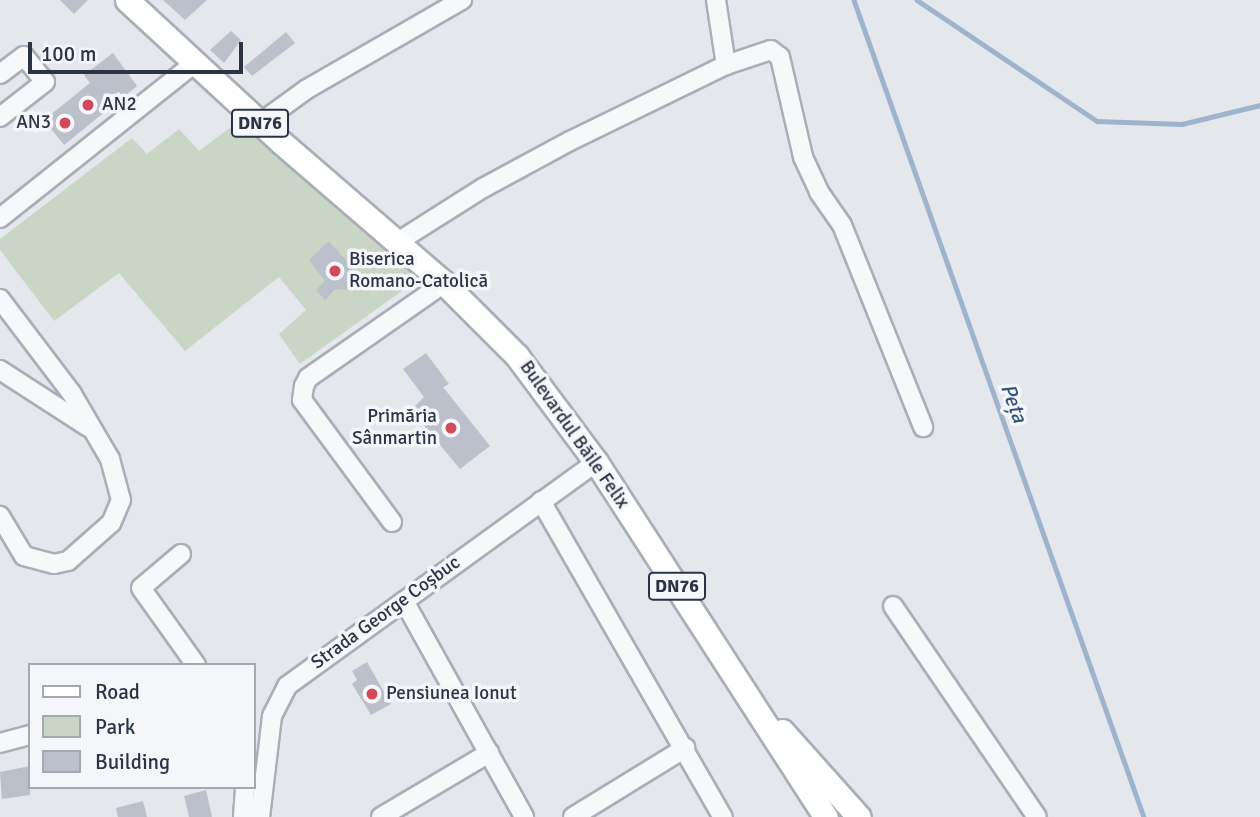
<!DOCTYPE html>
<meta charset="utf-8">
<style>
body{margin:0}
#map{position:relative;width:1260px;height:817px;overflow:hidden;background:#e4e7ec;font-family:Signika,sans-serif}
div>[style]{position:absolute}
.green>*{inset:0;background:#c9d6c5}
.stream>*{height:4.5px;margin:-2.25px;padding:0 2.25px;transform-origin:2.25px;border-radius:2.25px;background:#9fb4cc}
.building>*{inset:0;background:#bbc0ca}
.roads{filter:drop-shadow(2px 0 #a9aeb7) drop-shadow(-2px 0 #a9aeb7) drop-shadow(0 2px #a9aeb7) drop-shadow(0 -2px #a9aeb7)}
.minor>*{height:18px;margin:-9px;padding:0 9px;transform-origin:9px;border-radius:9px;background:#f7f8fa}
.major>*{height:23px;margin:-11.5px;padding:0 11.5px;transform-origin:11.5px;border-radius:11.5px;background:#fff}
.dots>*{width:19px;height:19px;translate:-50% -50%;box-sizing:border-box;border:4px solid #f4f6f9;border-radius:50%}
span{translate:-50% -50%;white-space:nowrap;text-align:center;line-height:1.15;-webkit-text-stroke:7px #f4f6f9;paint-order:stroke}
.shield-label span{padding:2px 5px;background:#f4f6f9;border:2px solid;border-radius:5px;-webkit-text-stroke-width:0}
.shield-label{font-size:18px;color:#2b3445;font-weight:700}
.poi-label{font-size:19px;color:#2b3445}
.left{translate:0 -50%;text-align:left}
.right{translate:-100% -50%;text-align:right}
.street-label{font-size:19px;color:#2b3445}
.water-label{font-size:21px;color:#34527a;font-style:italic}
.legend{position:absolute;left:28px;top:663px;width:228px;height:126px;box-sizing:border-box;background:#f4f6f9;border:2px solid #a4a8b1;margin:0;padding:9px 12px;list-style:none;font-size:21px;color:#2b3445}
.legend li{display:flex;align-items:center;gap:14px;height:35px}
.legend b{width:35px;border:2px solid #a4a8b1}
.scale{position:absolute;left:28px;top:42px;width:215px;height:32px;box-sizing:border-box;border:4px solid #2b3445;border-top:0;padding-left:9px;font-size:21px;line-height:24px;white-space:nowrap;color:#2b3445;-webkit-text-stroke:5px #f4f6f9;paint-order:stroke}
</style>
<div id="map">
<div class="green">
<i style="clip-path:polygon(239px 121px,420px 278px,300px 364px,279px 334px,306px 310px,279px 277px,185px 351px,119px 273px,54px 321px,0 250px,0 239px,132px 138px,147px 154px,179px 129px,199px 151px)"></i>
</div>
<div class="stream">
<i style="left:854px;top:0;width:867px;rotate:70.46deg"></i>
<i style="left:917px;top:0;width:217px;rotate:33.9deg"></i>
<i style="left:1097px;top:121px;width:85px;rotate:2deg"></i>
<i style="left:1182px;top:124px;width:80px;rotate:-13.7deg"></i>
</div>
<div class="building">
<i style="clip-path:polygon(60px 0,88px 0,74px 14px)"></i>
<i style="clip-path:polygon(163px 0,207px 0,185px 20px)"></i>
<i style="clip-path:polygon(231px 31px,241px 40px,224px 63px,210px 50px)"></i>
<i style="clip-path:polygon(286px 32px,295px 43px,252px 76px,244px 67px)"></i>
<i style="clip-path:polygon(113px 53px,137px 86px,64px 145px,44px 120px,90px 83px,84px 75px)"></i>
<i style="clip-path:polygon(329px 241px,351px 266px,355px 281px,348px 290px,335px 289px,325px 300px,316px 290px,325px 281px,309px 260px)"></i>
<i style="clip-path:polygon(426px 353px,449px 384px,443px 387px,490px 446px,460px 469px,411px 410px,424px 397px,403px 369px)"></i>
<i style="clip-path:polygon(367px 662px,391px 704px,371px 715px,352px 684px,357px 680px,352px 671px)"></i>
<i style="clip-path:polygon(30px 766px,30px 795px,2px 799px,0 772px)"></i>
<i style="clip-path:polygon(206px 790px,212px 817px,189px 817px,184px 796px)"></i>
<i style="clip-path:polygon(143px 801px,147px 817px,118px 817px,116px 808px)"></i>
</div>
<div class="roads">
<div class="minor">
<i style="left:716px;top:0;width:66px;rotate:81.3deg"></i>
<i style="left:0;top:74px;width:30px;rotate:-37deg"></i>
<i style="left:24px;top:56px;width:33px;rotate:51deg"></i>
<i style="left:45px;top:82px;width:57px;rotate:142.1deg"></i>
<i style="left:260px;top:123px;width:58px;rotate:-35.9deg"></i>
<i style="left:307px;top:89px;width:179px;rotate:-29.9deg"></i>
<i style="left:0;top:218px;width:251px;rotate:-38.5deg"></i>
<i style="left:396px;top:243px;width:103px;rotate:-32.3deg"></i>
<i style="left:483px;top:188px;width:99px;rotate:-28.4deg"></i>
<i style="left:570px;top:141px;width:174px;rotate:-26deg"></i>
<i style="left:726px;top:65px;width:47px;rotate:-18.4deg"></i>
<i style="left:771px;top:50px;width:11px;rotate:38deg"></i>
<i style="left:780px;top:57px;width:103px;rotate:77deg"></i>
<i style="left:803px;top:157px;width:38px;rotate:65deg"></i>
<i style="left:819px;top:192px;width:40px;rotate:55.1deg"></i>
<i style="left:842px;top:225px;width:218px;rotate:68.1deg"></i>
<i style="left:0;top:299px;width:119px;rotate:52.8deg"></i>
<i style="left:72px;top:394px;width:75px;rotate:59.7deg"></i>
<i style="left:110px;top:459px;width:42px;rotate:75deg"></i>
<i style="left:121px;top:500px;width:25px;rotate:113deg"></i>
<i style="left:111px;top:523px;width:57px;rotate:138.5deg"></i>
<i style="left:68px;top:561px;width:14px;rotate:168deg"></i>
<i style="left:54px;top:564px;width:31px;rotate:-165deg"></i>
<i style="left:24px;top:556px;width:47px;rotate:-121deg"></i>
<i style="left:0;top:370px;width:105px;rotate:32.9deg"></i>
<i style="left:541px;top:501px;width:365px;rotate:60.1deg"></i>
<i style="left:392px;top:522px;width:152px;rotate:-126.4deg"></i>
<i style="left:302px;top:400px;width:14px;rotate:-82deg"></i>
<i style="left:304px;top:386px;width:9px;rotate:-63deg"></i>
<i style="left:308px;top:378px;width:166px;rotate:-34.9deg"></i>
<i style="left:181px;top:554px;width:52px;rotate:139.6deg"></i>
<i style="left:141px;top:588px;width:95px;rotate:54.5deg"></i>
<i style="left:404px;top:601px;width:247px;rotate:60.9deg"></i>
<i style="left:893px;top:606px;width:255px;rotate:55.7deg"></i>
<i style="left:0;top:743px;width:31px;rotate:-15deg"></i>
<i style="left:243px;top:817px;width:30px;rotate:-86deg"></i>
<i style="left:260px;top:817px;width:102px;rotate:-83.2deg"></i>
<i style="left:272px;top:716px;width:34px;rotate:-63deg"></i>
<i style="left:287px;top:686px;width:382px;rotate:-35.9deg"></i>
<i style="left:381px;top:817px;width:126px;rotate:-30.7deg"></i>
<i style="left:573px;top:817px;width:132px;rotate:-31.6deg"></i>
</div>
<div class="major">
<i style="left:127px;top:0;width:211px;rotate:42.7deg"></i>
<i style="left:282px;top:143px;width:214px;rotate:40.8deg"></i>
<i style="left:444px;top:283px;width:103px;rotate:45deg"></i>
<i style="left:517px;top:356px;width:132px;rotate:53.3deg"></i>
<i style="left:596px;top:462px;width:423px;rotate:57.1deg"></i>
<i style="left:782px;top:731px;width:115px;rotate:48.2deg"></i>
</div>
</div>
<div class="dots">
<i style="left:88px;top:105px;background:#d1495b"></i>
<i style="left:65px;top:123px;background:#d1495b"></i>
<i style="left:335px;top:271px;background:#d1495b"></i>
<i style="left:451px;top:428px;background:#d1495b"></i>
<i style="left:372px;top:694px;background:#d1495b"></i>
</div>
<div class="shield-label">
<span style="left:260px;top:123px">DN76</span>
<span style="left:677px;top:586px">DN76</span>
</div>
<div class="poi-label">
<span class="left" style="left:102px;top:105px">AN2</span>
<span class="right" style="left:51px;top:123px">AN3</span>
<span class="left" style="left:349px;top:271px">Biserica<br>Romano-Catolică</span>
<span class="right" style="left:437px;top:428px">Primăria<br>Sânmartin</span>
<span class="left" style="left:386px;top:694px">Pensiunea Ionut</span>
</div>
<div class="street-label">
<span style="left:574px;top:435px;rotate:55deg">Bulevardul Băile Felix</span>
<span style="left:386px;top:613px;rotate:-36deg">Strada George Coșbuc</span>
</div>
<div class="water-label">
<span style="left:1014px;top:403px;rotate:70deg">Peța</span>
</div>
<ul class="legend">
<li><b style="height:9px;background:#fff"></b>Road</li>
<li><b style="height:19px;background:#c9d6c5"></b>Park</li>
<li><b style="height:19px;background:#bbc0ca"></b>Building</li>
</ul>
<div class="scale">100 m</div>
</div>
